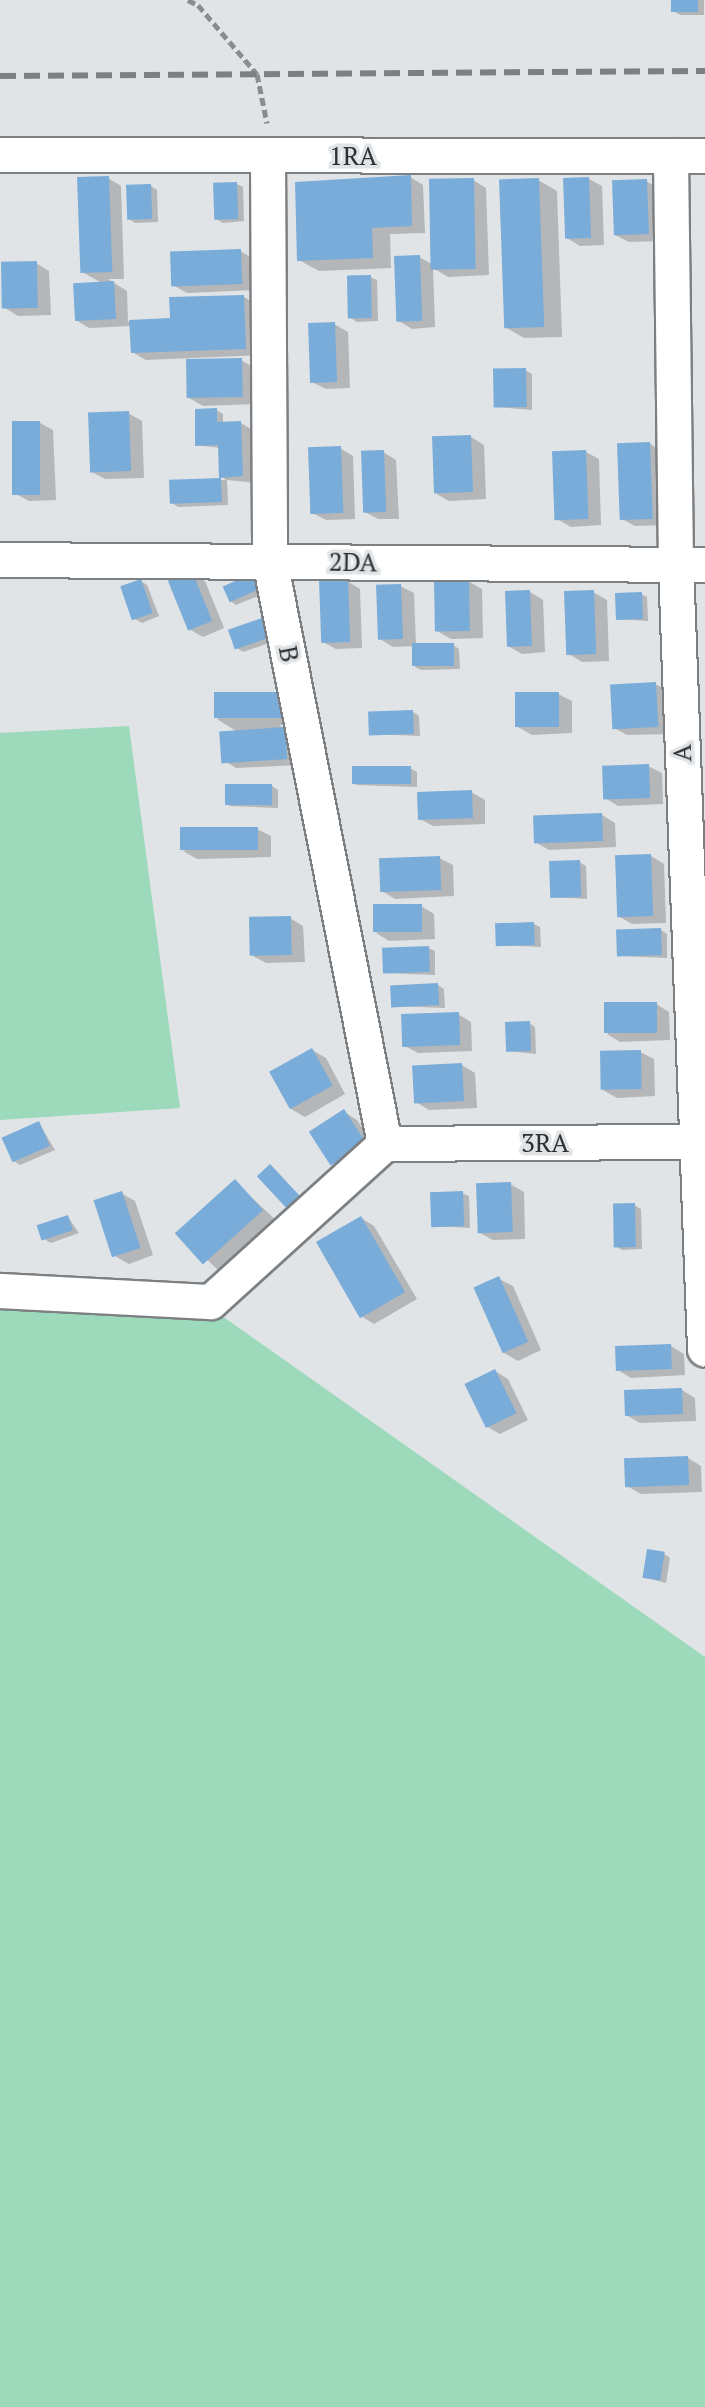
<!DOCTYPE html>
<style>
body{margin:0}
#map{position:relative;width:705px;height:2407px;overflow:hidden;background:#e1e4e7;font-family:"PT Serif",serif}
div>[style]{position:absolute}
.green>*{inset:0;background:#9cdabb}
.shadow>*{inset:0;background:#0003;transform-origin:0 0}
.building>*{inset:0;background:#79acd9;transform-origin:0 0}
.path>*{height:5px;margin-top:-2.5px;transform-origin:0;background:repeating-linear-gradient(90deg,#8a8d8f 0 8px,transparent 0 12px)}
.roads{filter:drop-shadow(2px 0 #7d8083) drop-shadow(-2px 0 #7d8083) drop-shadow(0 2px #7d8083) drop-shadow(0 -2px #7d8083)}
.minor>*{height:34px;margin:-17px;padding:0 17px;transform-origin:17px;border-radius:17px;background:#fff}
.rail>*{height:6px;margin-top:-3px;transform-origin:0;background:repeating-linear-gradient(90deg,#7d8081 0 16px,transparent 0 24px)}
span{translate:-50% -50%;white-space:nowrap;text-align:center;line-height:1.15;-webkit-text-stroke:7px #e1e4e7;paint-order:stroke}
.street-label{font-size:26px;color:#2e3031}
</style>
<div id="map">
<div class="green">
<i style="clip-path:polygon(129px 726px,180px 1108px,0 1120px,0 733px)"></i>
<i style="clip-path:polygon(0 1304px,225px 1318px,705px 1657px,705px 2407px,0 2407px)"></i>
</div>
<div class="shadow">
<i style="clip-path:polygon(673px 0,704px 0,704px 15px,680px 15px,673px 11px)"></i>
<i style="clip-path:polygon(410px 177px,423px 185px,425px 233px,390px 234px,391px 268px,319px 271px,299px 260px)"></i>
<i style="clip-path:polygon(108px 178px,121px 186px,124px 279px,108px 279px,127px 291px,128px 322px,173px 320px,244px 297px,257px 304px,259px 355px,146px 360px,132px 352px,132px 326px,89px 328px,76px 320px,102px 283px,82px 272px)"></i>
<i style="clip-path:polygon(589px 179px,602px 186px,604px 245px,580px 246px,567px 238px)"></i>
<i style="clip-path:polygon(473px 180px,486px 188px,489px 275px,448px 277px,433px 268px,435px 327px,412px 329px,399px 321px,419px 257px,434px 265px)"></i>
<i style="clip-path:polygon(538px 180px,557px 191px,562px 337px,524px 338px,505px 327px)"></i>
<i style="clip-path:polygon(646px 181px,660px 189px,661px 241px,629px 242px,615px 235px)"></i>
<i style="clip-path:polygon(237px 184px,243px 187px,244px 221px,223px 223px,216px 219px)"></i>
<i style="clip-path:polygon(151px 186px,157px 190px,158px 222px,135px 223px,129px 219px)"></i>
<i style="clip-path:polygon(240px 251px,254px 259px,255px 290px,187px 293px,173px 285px)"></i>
<i style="clip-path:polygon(36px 263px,49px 271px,51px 315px,18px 316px,5px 308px)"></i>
<i style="clip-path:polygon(370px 277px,377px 280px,378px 321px,357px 322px,351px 318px)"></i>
<i style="clip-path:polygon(334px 324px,348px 332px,350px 388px,326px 389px,312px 382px)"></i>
<i style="clip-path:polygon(237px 358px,255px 368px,256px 404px,203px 406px,189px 398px)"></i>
<i style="clip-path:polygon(525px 370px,532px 374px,532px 410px,497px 407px)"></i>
<i style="clip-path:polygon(216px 410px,223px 414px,223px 424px,241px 423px,254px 431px,256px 483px,227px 480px,228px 505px,178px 507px,172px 503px,171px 482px,226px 480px,221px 476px,220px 448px,197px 445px)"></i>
<i style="clip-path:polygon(128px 413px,142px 421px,144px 478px,105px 479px,92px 472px)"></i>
<i style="clip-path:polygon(40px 423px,53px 430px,56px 500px,29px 501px,16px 494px)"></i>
<i style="clip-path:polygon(471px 437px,484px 445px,486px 499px,449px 501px,435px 493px)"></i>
<i style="clip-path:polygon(650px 444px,663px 452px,666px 525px,635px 526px,622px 519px)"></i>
<i style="clip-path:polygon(340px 448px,353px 456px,355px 519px,326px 520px,312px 513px)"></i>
<i style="clip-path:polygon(383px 452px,396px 460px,399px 519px,378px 519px,365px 512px)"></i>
<i style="clip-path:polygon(586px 452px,599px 459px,601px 525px,571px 527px,557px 519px)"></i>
<i style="clip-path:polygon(192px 573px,205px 581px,224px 628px,203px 637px,189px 629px)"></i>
<i style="clip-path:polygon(251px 576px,263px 594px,236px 605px,230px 601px)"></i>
<i style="clip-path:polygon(141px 581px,147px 585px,159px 616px,142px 623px,135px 619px)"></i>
<i style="clip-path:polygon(347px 581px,360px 589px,362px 648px,336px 649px,323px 642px)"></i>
<i style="clip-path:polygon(468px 581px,482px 589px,483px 638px,451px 639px,437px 631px)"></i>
<i style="clip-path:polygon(400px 586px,414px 593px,416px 646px,453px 645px,459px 649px,460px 669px,421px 670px,415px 667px,414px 646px,393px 647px,380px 639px)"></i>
<i style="clip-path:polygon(530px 592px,543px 600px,545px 652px,522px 654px,508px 646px)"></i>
<i style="clip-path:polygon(593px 592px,607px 600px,609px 661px,582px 662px,569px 654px)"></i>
<i style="clip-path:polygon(641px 594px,647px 597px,648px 621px,618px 619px)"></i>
<i style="clip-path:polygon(262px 620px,275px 641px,243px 652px,237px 648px)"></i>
<i style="clip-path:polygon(655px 684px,669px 691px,670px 734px,627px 735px,614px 728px)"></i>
<i style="clip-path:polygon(283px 694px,297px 725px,279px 725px,298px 736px,299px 765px,236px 768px,223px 760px,236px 731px,217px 719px)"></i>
<i style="clip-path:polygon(558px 694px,572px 701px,572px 733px,532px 735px,518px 727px)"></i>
<i style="clip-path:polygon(413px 712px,419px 716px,420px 736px,371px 734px)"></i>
<i style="clip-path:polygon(648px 766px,662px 773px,663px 804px,618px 806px,605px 798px)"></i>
<i style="clip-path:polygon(410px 768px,417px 772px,417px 787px,354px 785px)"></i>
<i style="clip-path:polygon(272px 786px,278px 790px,278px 808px,228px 806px)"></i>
<i style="clip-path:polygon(471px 792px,485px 800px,485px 824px,433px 826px,420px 819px)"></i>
<i style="clip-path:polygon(602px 815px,615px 823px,616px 847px,549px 850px,535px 842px)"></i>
<i style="clip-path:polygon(257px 829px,271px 836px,271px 857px,197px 859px,183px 851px)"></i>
<i style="clip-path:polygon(651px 856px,664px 864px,666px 923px,632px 924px,618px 916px)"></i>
<i style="clip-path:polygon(439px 858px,453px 865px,454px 896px,395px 899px,382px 891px)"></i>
<i style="clip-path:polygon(579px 862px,586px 866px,587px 899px,552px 897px)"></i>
<i style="clip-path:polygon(421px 906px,434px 914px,435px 939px,389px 941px,376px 933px)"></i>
<i style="clip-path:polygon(290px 918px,303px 926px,305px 962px,266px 963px,253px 956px)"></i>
<i style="clip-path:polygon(534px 924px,540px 927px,541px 947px,498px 945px)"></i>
<i style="clip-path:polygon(661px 930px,667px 934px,667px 958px,619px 956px)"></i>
<i style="clip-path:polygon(428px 948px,435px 951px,435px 975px,385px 973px)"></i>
<i style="clip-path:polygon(438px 985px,444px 989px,445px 1008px,393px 1006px)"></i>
<i style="clip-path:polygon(656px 1004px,669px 1012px,670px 1040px,620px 1042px,607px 1034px)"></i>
<i style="clip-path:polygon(458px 1014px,471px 1022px,472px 1051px,418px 1053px,405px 1046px)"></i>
<i style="clip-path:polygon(529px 1023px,535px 1027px,536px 1054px,508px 1051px)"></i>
<i style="clip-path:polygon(312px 1050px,326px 1058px,345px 1094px,305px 1117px,291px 1109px)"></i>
<i style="clip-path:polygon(640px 1052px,654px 1059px,655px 1096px,617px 1098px,603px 1090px)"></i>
<i style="clip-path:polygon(462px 1065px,475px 1073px,477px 1108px,429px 1110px,416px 1102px)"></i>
<i style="clip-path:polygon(344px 1112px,357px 1120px,378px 1151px,347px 1172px,333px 1164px)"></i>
<i style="clip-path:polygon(39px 1123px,55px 1150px,20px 1165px,14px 1161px)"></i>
<i style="left:235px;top:1182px;width:54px;height:76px;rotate:43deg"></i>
<i style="clip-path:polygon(510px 1184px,524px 1192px,525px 1239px,493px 1240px,480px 1233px)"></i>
<i style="clip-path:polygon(121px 1193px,135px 1201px,153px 1255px,129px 1264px,115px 1256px)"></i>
<i style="clip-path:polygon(462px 1193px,469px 1196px,470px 1228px,433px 1226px)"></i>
<i style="clip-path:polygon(634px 1205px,641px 1209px,642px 1249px,622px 1250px,616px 1246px)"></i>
<i style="clip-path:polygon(68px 1217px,79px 1233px,51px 1243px,44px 1239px)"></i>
<i style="clip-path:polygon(361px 1218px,374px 1226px,417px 1299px,374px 1324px,361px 1316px,319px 1242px)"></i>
<i style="clip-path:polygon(499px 1279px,513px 1286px,541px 1350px,518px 1361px,504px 1353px)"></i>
<i style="clip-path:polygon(671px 1346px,684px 1354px,685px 1375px,631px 1378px,618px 1370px)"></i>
<i style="clip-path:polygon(495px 1371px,508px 1379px,528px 1420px,500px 1434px,486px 1426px)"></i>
<i style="clip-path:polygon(682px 1390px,695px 1398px,696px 1421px,640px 1423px,626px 1415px)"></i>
<i style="clip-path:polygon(688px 1458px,701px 1466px,702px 1492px,641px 1494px,627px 1486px)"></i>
<i style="clip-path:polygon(664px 1554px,670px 1558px,666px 1583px,644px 1577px)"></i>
</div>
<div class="building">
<i style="left:671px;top:0;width:27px;height:12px"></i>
<i style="clip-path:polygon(411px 175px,412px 226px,372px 228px,373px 258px,297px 261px,295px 182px)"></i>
<i style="left:109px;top:176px;width:96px;height:32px;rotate:88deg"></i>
<i style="left:589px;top:177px;width:61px;height:26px;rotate:88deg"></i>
<i style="left:474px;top:178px;width:91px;height:45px;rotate:89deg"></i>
<i style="left:539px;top:178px;width:149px;height:40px;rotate:88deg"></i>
<i style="left:647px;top:179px;width:55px;height:35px;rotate:88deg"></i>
<i style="left:237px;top:182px;width:37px;height:24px;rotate:88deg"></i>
<i style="left:151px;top:184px;width:35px;height:25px;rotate:88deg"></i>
<i style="left:241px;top:249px;width:35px;height:71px;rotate:88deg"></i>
<i style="left:420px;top:255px;width:66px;height:26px;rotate:88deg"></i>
<i style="left:37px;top:261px;width:47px;height:36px;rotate:89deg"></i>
<i style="left:371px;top:275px;width:43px;height:24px;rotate:89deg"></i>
<i style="left:114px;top:281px;width:38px;height:41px;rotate:87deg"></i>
<i style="clip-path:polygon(244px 295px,246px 349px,131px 353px,129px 320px,170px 318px,169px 297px)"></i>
<i style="left:335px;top:322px;width:60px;height:27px;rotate:88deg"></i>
<i style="left:242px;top:358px;width:39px;height:56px;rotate:89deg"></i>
<i style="left:526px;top:368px;width:39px;height:33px;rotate:89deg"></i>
<i style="clip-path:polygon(217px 408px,217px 422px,241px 421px,243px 476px,219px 478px,218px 445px,195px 446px,195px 409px)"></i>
<i style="left:129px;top:411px;width:60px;height:41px;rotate:88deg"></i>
<i style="left:12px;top:421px;width:28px;height:74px"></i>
<i style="left:471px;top:435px;width:57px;height:39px;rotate:88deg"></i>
<i style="left:650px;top:442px;width:77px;height:33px;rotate:88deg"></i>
<i style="left:341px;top:446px;width:67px;height:33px;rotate:88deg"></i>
<i style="left:384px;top:450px;width:62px;height:23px;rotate:88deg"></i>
<i style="left:586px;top:450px;width:69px;height:34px;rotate:88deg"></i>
<i style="left:221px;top:478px;width:24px;height:52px;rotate:88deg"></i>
<i style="left:192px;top:571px;width:54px;height:26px;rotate:68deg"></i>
<i style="left:251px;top:574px;width:17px;height:31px;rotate:66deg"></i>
<i style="left:141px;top:579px;width:36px;height:22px;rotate:71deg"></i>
<i style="left:348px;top:579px;width:63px;height:29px;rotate:88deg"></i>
<i style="left:469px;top:579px;width:52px;height:35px;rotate:89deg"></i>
<i style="left:401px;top:584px;width:55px;height:25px;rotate:88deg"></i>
<i style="left:530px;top:590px;width:56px;height:25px;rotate:88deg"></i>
<i style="left:594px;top:590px;width:64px;height:30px;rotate:88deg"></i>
<i style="left:642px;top:592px;width:27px;height:27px;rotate:88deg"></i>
<i style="left:262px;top:618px;width:21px;height:36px;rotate:71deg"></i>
<i style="left:454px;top:643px;width:23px;height:42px;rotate:90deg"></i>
<i style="left:656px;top:682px;width:45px;height:46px;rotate:87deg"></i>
<i style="left:284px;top:692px;width:26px;height:70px;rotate:90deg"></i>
<i style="left:559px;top:692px;width:35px;height:44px;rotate:90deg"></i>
<i style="left:413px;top:710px;width:24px;height:45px;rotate:88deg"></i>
<i style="left:285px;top:727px;width:32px;height:66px;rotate:86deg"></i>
<i style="left:649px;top:764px;width:34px;height:47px;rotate:88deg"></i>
<i style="left:411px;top:766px;width:18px;height:59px;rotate:90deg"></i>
<i style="left:272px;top:784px;width:21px;height:47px;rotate:90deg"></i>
<i style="left:472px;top:790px;width:28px;height:55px;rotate:88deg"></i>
<i style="left:602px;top:813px;width:28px;height:69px;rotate:88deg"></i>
<i style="left:258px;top:827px;width:23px;height:78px;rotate:90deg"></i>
<i style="left:651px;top:854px;width:62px;height:36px;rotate:88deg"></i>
<i style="left:440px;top:856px;width:34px;height:61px;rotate:88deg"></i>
<i style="left:580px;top:860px;width:37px;height:31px;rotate:88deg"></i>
<i style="left:422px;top:904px;width:28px;height:49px;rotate:90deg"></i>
<i style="left:291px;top:916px;width:39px;height:42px;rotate:89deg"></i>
<i style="left:534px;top:922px;width:23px;height:39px;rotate:88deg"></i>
<i style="left:661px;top:928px;width:27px;height:45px;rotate:88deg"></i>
<i style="left:429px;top:946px;width:26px;height:47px;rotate:88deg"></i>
<i style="left:438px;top:983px;width:22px;height:48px;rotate:87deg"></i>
<i style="left:657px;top:1002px;width:31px;height:53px;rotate:90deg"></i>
<i style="left:459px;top:1012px;width:33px;height:58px;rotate:88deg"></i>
<i style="left:530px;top:1021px;width:30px;height:25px;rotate:88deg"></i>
<i style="left:312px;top:1048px;width:43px;height:49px;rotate:61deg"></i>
<i style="left:641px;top:1050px;width:39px;height:41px;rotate:89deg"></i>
<i style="left:462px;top:1063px;width:38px;height:50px;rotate:87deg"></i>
<i style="left:344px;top:1109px;width:40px;height:42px;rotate:57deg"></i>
<i style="left:39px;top:1121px;width:27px;height:41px;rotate:66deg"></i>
<i style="left:270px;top:1164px;width:48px;height:18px;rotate:47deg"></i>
<i style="left:235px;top:1179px;width:42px;height:81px;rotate:48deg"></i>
<i style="left:511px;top:1182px;width:50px;height:35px;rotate:88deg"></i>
<i style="left:122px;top:1191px;width:60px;height:30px;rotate:72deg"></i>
<i style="left:463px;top:1191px;width:35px;height:33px;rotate:88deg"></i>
<i style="left:635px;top:1203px;width:44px;height:22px;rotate:89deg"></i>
<i style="left:68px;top:1215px;width:16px;height:33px;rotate:72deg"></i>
<i style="left:361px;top:1216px;width:88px;height:52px;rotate:60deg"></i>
<i style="left:499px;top:1276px;width:72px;height:28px;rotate:66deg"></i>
<i style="left:671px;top:1344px;width:25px;height:56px;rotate:88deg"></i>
<i style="left:495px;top:1369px;width:49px;height:34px;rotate:64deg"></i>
<i style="left:682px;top:1388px;width:26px;height:58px;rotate:88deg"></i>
<i style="left:688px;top:1456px;width:29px;height:64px;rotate:88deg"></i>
<i style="left:647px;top:1549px;width:18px;height:29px;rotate:9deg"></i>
</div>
<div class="path">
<i style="left:188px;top:0;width:11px;rotate:27deg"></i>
<i style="left:198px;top:5px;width:91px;rotate:49.5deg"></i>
<i style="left:257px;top:74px;width:50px;rotate:78.5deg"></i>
</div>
<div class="roads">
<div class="minor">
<i style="left:0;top:155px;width:705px;rotate:0.08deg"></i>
<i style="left:268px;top:156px;width:405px;rotate:89.7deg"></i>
<i style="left:270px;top:561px;width:594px;rotate:78.84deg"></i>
<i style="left:671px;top:156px;width:409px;rotate:89.3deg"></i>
<i style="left:676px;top:565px;width:785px;rotate:87.88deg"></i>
<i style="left:0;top:560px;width:705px;rotate:0.41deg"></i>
<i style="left:385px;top:1144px;width:320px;rotate:-0.4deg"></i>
<i style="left:0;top:1291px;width:211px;rotate:3deg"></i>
<i style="left:211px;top:1302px;width:235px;rotate:-42.2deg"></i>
</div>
</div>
<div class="rail">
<i style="left:0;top:76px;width:705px;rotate:-0.41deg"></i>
</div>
<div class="street-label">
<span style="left:353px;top:156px">1RA</span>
<span style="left:353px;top:562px;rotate:1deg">2DA</span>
<span style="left:289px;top:654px;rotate:79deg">B</span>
<span style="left:682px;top:753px;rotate:-92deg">A</span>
<span style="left:545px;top:1143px">3RA</span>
</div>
</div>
